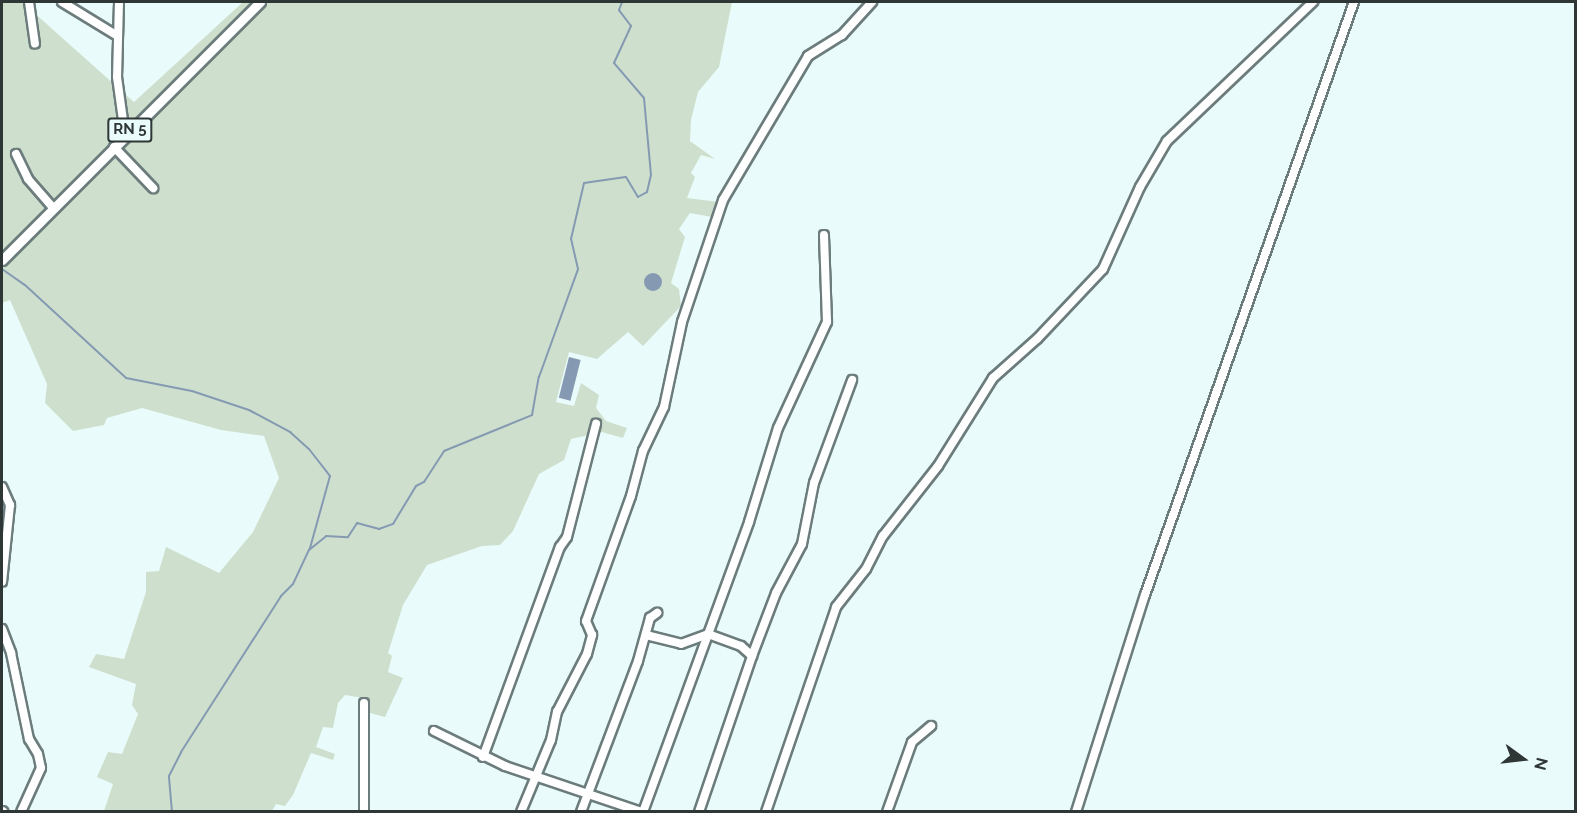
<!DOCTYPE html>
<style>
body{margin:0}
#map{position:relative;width:1577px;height:813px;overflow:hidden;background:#eafbfb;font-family:Raleway,sans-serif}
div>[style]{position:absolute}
.green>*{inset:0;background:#cee0cd}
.water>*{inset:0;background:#859ab2;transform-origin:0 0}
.round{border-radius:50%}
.stream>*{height:2px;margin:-1px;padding:0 1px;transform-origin:1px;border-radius:1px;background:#859ab2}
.roads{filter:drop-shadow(2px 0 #6c7c7c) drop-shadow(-2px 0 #6c7c7c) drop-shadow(0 2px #6c7c7c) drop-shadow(0 -2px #6c7c7c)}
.minor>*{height:8px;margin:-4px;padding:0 4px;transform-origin:4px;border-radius:4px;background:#fff}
.major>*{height:9px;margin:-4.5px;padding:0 4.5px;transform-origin:4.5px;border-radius:4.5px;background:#fff}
span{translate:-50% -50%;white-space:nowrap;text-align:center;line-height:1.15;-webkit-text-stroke:4.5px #eafbfb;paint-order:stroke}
.shield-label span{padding:2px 4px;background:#eafbfb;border:2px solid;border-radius:4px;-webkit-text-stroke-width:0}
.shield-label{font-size:15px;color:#2f3636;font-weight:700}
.frame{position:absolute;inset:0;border:3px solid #2f3636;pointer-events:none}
.north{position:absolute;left:1493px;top:729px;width:60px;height:60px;-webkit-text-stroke:4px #eafbfb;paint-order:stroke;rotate:105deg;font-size:16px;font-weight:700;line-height:24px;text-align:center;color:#2f3636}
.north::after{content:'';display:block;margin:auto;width:21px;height:27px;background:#2f3636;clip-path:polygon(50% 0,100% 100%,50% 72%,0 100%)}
</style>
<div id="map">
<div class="green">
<i style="clip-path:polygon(2px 2px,22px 2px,134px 102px,243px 2px,732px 2px,719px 67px,698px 92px,691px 120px,690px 141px,715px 159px,701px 155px,691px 173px,695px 177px,687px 198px,719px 202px,712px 217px,690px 213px,679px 229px,685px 237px,671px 283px,679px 289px,681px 306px,643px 346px,628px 332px,597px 359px,569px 352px,556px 402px,574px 406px,581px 383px,599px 395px,596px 408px,606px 421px,627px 428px,623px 438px,602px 432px,571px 439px,564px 460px,539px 474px,513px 531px,500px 545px,482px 546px,427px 565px,403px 605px,388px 653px,392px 656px,388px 672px,403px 678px,385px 717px,370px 713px,369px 699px,345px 695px,338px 703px,333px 728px,323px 727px,316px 747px,335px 754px,333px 760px,311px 753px,293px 795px,285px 806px,276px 804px,272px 811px,104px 811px,113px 784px,97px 777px,108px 752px,122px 754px,138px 714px,132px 705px,136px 684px,89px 667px,96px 654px,124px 659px,146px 592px,146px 572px,159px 571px,166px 547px,219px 573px,253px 532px,279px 478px,264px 436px,221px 430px,142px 408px,107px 418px,104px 425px,73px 431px,45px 403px,47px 384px,10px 300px,2px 303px)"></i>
</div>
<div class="water">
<i class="round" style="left:644px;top:273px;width:18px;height:18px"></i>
<i style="left:569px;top:357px;width:12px;height:42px;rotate:14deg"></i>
</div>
<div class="stream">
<i style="left:2px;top:269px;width:28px;rotate:35deg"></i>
<i style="left:25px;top:285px;width:137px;rotate:42.6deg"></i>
<i style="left:126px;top:378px;width:67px;rotate:11.1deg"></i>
<i style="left:192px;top:391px;width:60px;rotate:18.4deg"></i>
<i style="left:249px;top:410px;width:47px;rotate:28.2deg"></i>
<i style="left:290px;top:432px;width:25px;rotate:42deg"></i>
<i style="left:309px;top:449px;width:34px;rotate:52deg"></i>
<i style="left:330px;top:476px;width:75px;rotate:105.5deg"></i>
<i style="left:172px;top:812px;width:36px;rotate:-95deg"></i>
<i style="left:169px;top:776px;width:27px;rotate:-63deg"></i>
<i style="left:181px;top:752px;width:185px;rotate:-57.3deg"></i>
<i style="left:281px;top:596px;width:17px;rotate:-45deg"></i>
<i style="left:293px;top:584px;width:38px;rotate:-65deg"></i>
<i style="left:309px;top:550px;width:22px;rotate:-39deg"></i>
<i style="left:326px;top:536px;width:22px;rotate:3deg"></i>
<i style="left:348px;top:537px;width:17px;rotate:-57deg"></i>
<i style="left:357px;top:523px;width:23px;rotate:15deg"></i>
<i style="left:379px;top:529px;width:15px;rotate:-20deg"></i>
<i style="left:393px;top:524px;width:44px;rotate:-58.8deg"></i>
<i style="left:416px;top:486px;width:9px;rotate:-27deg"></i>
<i style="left:424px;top:482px;width:37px;rotate:-57deg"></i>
<i style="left:444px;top:451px;width:95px;rotate:-22.2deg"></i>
<i style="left:532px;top:415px;width:39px;rotate:-80deg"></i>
<i style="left:539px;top:377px;width:115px;rotate:-70.1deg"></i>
<i style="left:578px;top:269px;width:31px;rotate:-103deg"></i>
<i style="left:571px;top:239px;width:57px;rotate:-76.9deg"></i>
<i style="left:584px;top:183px;width:42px;rotate:-8.1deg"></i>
<i style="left:626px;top:177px;width:23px;rotate:59deg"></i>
<i style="left:638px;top:197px;width:10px;rotate:-29deg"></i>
<i style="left:647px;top:192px;width:17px;rotate:-77deg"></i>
<i style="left:651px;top:175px;width:77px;rotate:-95.2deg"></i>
<i style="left:644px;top:98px;width:46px;rotate:-130.6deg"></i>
<i style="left:614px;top:63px;width:41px;rotate:-65.3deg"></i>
<i style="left:631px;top:26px;width:20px;rotate:-127deg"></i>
<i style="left:619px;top:10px;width:9px;rotate:-69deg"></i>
</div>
<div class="roads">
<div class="minor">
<i style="left:29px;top:2px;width:42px;rotate:81.9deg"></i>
<i style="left:62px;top:2px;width:63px;rotate:31.4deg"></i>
<i style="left:119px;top:2px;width:75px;rotate:91.5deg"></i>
<i style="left:117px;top:77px;width:59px;rotate:82.1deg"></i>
<i style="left:114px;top:147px;width:57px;rotate:46.4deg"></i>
<i style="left:16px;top:154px;width:28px;rotate:64deg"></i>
<i style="left:28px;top:179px;width:38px;rotate:49deg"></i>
<i style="left:2px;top:487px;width:20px;rotate:66deg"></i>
<i style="left:10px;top:505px;width:77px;rotate:95.9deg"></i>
<i style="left:2px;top:629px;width:26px;rotate:69deg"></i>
<i style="left:11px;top:653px;width:88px;rotate:78.2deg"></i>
<i style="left:29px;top:739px;width:17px;rotate:59deg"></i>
<i style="left:38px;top:754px;width:14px;rotate:78deg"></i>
<i style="left:41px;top:768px;width:48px;rotate:114.4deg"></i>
<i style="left:708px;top:634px;width:35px;rotate:20deg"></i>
<i style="left:741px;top:646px;width:15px;rotate:42deg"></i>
<i style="left:646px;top:635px;width:36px;rotate:14deg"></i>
<i style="left:681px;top:644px;width:29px;rotate:-20deg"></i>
<i style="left:434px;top:731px;width:79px;rotate:26.2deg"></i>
<i style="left:505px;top:766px;width:145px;rotate:18.6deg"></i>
<i style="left:483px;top:757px;width:224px;rotate:-69.9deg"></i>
<i style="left:560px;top:547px;width:12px;rotate:-55deg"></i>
<i style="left:567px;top:537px;width:117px;rotate:-75.6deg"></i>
<i style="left:364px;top:812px;width:109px;rotate:-90deg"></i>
<i style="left:521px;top:812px;width:78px;rotate:-67.4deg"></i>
<i style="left:551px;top:740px;width:29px;rotate:-78deg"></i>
<i style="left:557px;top:712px;width:65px;rotate:-62.7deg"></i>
<i style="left:587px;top:654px;width:20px;rotate:-75deg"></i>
<i style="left:592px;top:635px;width:15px;rotate:-113deg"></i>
<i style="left:586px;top:621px;width:133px;rotate:-70.2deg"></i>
<i style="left:631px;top:496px;width:47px;rotate:-75.1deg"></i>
<i style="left:643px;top:451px;width:49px;rotate:-64.5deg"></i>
<i style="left:664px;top:407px;width:87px;rotate:-78deg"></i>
<i style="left:682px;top:322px;width:129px;rotate:-71.4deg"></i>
<i style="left:723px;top:200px;width:167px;rotate:-59.4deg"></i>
<i style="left:808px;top:56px;width:40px;rotate:-32deg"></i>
<i style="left:842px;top:35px;width:45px;rotate:-47.7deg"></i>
<i style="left:581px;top:812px;width:161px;rotate:-69.3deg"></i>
<i style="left:638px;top:661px;width:45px;rotate:-74.4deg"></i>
<i style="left:650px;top:618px;width:9px;rotate:-36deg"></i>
<i style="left:643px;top:812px;width:309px;rotate:-69.9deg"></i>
<i style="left:749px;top:522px;width:98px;rotate:-72.9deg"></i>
<i style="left:778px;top:428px;width:117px;rotate:-65.2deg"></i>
<i style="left:827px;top:322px;width:87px;rotate:-92deg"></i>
<i style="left:699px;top:812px;width:165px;rotate:-71.2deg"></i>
<i style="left:752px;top:656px;width:67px;rotate:-69.1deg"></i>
<i style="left:776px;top:593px;width:55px;rotate:-62deg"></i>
<i style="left:802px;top:544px;width:62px;rotate:-78.9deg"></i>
<i style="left:814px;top:483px;width:110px;rotate:-69.7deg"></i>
<i style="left:766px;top:812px;width:217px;rotate:-71.1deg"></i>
<i style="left:836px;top:607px;width:48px;rotate:-51.7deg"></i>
<i style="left:866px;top:569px;width:37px;rotate:-63deg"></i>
<i style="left:883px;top:536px;width:89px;rotate:-51.8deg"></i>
<i style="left:938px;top:466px;width:104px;rotate:-58deg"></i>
<i style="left:993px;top:378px;width:59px;rotate:-41.6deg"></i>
<i style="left:1037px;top:339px;width:96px;rotate:-46.7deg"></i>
<i style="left:1103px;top:269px;width:90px;rotate:-65.7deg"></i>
<i style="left:1140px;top:187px;width:53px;rotate:-59.6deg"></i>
<i style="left:1167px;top:141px;width:202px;rotate:-43.6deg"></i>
<i style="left:887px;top:812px;width:74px;rotate:-70.3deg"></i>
<i style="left:912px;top:742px;width:25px;rotate:-40deg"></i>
<i style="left:1076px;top:812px;width:228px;rotate:-72.4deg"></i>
<i style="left:1145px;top:595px;width:629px;rotate:-70.59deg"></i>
</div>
<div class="major">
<i style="left:2px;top:260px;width:365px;rotate:-45deg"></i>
<i style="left:2px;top:811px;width:1px;rotate:45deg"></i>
</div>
</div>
<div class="shield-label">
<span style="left:130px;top:130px">RN 5</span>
</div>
<div class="frame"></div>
<div class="north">N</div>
</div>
